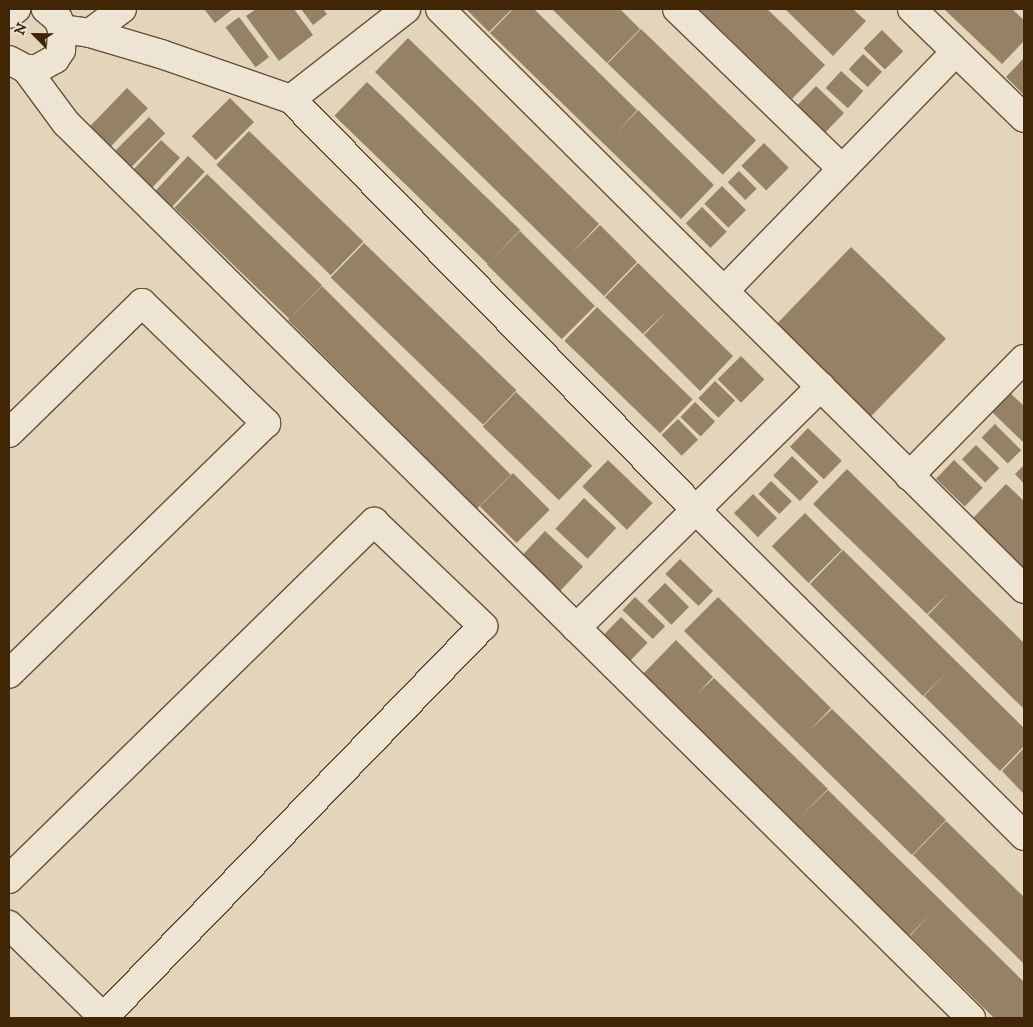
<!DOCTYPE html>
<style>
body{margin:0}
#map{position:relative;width:1033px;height:1027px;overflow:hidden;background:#e3d5bb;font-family:"IM FELL DW Pica",serif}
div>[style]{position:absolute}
.building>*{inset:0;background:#958165;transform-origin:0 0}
.roads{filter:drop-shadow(1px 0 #695134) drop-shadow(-1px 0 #695134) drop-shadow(0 1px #695134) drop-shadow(0 -1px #695134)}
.minor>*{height:28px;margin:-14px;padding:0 14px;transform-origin:14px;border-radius:14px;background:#ede4d3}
span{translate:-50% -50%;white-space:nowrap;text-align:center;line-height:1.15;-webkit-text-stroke:4px #ede4d3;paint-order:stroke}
.frame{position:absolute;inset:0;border:10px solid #402507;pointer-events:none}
.north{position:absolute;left:10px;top:10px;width:50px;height:50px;-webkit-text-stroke:4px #ede4d3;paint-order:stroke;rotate:293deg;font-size:14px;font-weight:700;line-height:20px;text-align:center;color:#402507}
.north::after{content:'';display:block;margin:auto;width:18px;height:22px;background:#402507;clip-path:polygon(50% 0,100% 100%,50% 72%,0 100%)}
</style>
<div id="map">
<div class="building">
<i style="clip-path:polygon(204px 9px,233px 9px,215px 23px)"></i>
<i style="clip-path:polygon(256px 9px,294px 9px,313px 35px,279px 61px,246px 16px)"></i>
<i style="clip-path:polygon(301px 9px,323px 9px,327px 14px,313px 25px)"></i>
<i style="clip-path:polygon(466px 9px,512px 9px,489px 32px)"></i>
<i style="clip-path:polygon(513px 9px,534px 9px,637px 110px,615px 134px,638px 110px,714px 185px,681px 219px,490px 33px)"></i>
<i style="clip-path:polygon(552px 9px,620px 9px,640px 29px,607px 63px)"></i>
<i style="clip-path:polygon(699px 9px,767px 9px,787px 28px,771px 44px,787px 28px,825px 65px,792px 99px)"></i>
<i style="clip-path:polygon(785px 9px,853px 9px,866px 21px,833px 56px)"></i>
<i style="clip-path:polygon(944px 9px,1012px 9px,1024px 20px,1024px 41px,1002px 64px)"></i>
<i style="left:239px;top:17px;width:50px;height:17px;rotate:53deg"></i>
<i style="left:641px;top:29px;width:160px;height:48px;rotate:44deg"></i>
<i style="left:882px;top:30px;width:30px;height:26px;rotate:45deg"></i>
<i style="clip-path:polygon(408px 38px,599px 224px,571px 254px,600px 225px,637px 262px,604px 296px,375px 72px)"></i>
<i style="left:863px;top:54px;width:26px;height:21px;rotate:43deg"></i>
<i style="clip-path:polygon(1024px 58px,1024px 95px,1006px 77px)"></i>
<i style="left:841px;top:71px;width:30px;height:23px;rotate:42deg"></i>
<i style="left:367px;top:82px;width:213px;height:47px;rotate:44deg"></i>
<i style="left:816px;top:86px;width:39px;height:30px;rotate:44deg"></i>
<i style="left:127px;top:88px;width:29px;height:66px;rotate:44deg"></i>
<i style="left:230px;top:98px;width:34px;height:54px;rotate:45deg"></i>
<i style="left:149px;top:117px;width:23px;height:56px;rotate:45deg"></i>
<i style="left:249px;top:131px;width:159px;height:47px;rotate:44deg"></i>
<i style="left:161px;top:140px;width:26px;height:43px;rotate:43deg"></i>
<i style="left:764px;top:143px;width:35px;height:32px;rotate:45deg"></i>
<i style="left:188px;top:156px;width:23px;height:50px;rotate:43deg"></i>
<i style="left:739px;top:171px;width:25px;height:16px;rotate:45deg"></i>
<i style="left:207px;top:174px;width:160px;height:47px;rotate:44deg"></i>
<i style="left:722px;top:186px;width:34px;height:25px;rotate:45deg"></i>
<i style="left:702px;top:207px;width:35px;height:23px;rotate:45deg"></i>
<i style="left:520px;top:231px;width:106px;height:47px;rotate:45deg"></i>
<i style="left:364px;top:243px;width:212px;height:48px;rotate:44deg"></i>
<i style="left:851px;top:247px;width:132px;height:108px;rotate:44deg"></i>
<i style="clip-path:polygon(638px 263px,733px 356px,700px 391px,644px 335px,667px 311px,643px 334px,605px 297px)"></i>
<i style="left:322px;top:286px;width:267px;height:48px;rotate:45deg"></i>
<i style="left:597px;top:307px;width:133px;height:47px;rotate:44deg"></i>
<i style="left:741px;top:356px;width:33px;height:33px;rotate:45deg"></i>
<i style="left:715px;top:381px;width:28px;height:24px;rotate:44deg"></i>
<i style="clip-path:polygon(1008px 391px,1024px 406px,1024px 443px,990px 410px)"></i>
<i style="left:516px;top:392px;width:106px;height:48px;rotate:44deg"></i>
<i style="left:695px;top:402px;width:28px;height:21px;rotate:44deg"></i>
<i style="left:678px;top:419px;width:29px;height:23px;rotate:46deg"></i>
<i style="left:995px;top:424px;width:37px;height:19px;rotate:45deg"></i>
<i style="left:808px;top:428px;width:47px;height:26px;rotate:44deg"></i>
<i style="left:976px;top:445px;width:33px;height:20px;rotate:45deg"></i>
<i style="left:792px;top:456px;width:37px;height:27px;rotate:44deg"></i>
<i style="left:608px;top:460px;width:62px;height:37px;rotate:44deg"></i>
<i style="left:954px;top:460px;width:40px;height:26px;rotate:44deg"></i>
<i style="clip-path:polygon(1024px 465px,1024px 484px,1015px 474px)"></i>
<i style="clip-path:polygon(847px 469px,1024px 643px,1024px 709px,928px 615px,949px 593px,927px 614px,813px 504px)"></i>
<i style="left:513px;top:473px;width:52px;height:47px;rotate:45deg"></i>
<i style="left:771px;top:481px;width:29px;height:18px;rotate:44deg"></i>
<i style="clip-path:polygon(1006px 484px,1024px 501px,1024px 568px,973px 518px)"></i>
<i style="left:753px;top:494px;width:34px;height:27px;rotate:45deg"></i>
<i style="left:584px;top:498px;width:44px;height:42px;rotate:43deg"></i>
<i style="left:805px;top:513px;width:52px;height:47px;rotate:45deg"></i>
<i style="left:545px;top:531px;width:52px;height:37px;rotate:43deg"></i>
<i style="clip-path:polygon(843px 550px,1024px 728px,1024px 746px,1000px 771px,924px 696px,947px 672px,923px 696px,810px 584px)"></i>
<i style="left:680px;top:559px;width:46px;height:21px;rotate:44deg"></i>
<i style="left:665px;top:583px;width:34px;height:25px;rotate:45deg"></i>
<i style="left:635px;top:597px;width:42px;height:18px;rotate:44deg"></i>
<i style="clip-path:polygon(718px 597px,831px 708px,810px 730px,832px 709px,946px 820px,912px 855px,684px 631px)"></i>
<i style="left:621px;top:617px;width:37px;height:30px;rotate:44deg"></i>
<i style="clip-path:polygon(676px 640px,713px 677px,698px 693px,714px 678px,828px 789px,799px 818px,828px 790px,1024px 982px,1024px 1018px,994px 1018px,910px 936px,932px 912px,909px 936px,643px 674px)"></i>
<i style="clip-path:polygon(1024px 748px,1024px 794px,1002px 771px)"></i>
<i style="clip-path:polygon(946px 821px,1024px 897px,1024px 964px,913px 855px)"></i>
</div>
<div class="roads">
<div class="minor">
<i style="left:440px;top:9px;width:823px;rotate:44.8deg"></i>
<i style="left:677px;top:9px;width:230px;rotate:44.1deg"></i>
<i style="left:912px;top:9px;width:156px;rotate:44.2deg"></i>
<i style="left:9px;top:14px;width:9px;rotate:-36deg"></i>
<i style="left:62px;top:29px;width:28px;rotate:8deg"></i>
<i style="left:90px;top:33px;width:74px;rotate:16.5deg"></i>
<i style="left:161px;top:54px;width:138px;rotate:19.1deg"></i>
<i style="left:291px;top:99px;width:576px;rotate:45.42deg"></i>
<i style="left:695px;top:509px;width:464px;rotate:44.8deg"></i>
<i style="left:90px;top:33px;width:40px;rotate:-37deg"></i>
<i style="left:9px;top:60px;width:19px;rotate:28deg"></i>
<i style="left:26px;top:69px;width:11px"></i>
<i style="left:37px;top:69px;width:21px;rotate:-29deg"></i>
<i style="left:55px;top:59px;width:11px;rotate:-56deg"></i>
<i style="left:61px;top:50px;width:21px;rotate:-87deg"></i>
<i style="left:62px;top:29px;width:11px;rotate:-112deg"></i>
<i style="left:58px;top:19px;width:16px;rotate:-140deg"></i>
<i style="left:26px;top:69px;width:67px;rotate:53.5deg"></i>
<i style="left:66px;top:123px;width:1273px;rotate:44.68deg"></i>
<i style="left:291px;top:99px;width:146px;rotate:-38deg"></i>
<i style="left:724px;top:291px;width:332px;rotate:-45.9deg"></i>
<i style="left:9px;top:433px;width:186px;rotate:-44.3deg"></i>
<i style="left:142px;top:303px;width:173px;rotate:44.1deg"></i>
<i style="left:266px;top:423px;width:359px;rotate:135.7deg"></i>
<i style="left:909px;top:476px;width:164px;rotate:-45.5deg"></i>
<i style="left:576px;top:628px;width:344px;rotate:-44.6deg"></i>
<i style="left:9px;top:879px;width:511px;rotate:-44.37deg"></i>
<i style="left:374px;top:522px;width:151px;rotate:43.7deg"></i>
<i style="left:483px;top:626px;width:545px;rotate:134.11deg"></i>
<i style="left:9px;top:925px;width:133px;rotate:44.4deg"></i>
</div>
</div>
<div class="frame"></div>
<div class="north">N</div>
</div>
